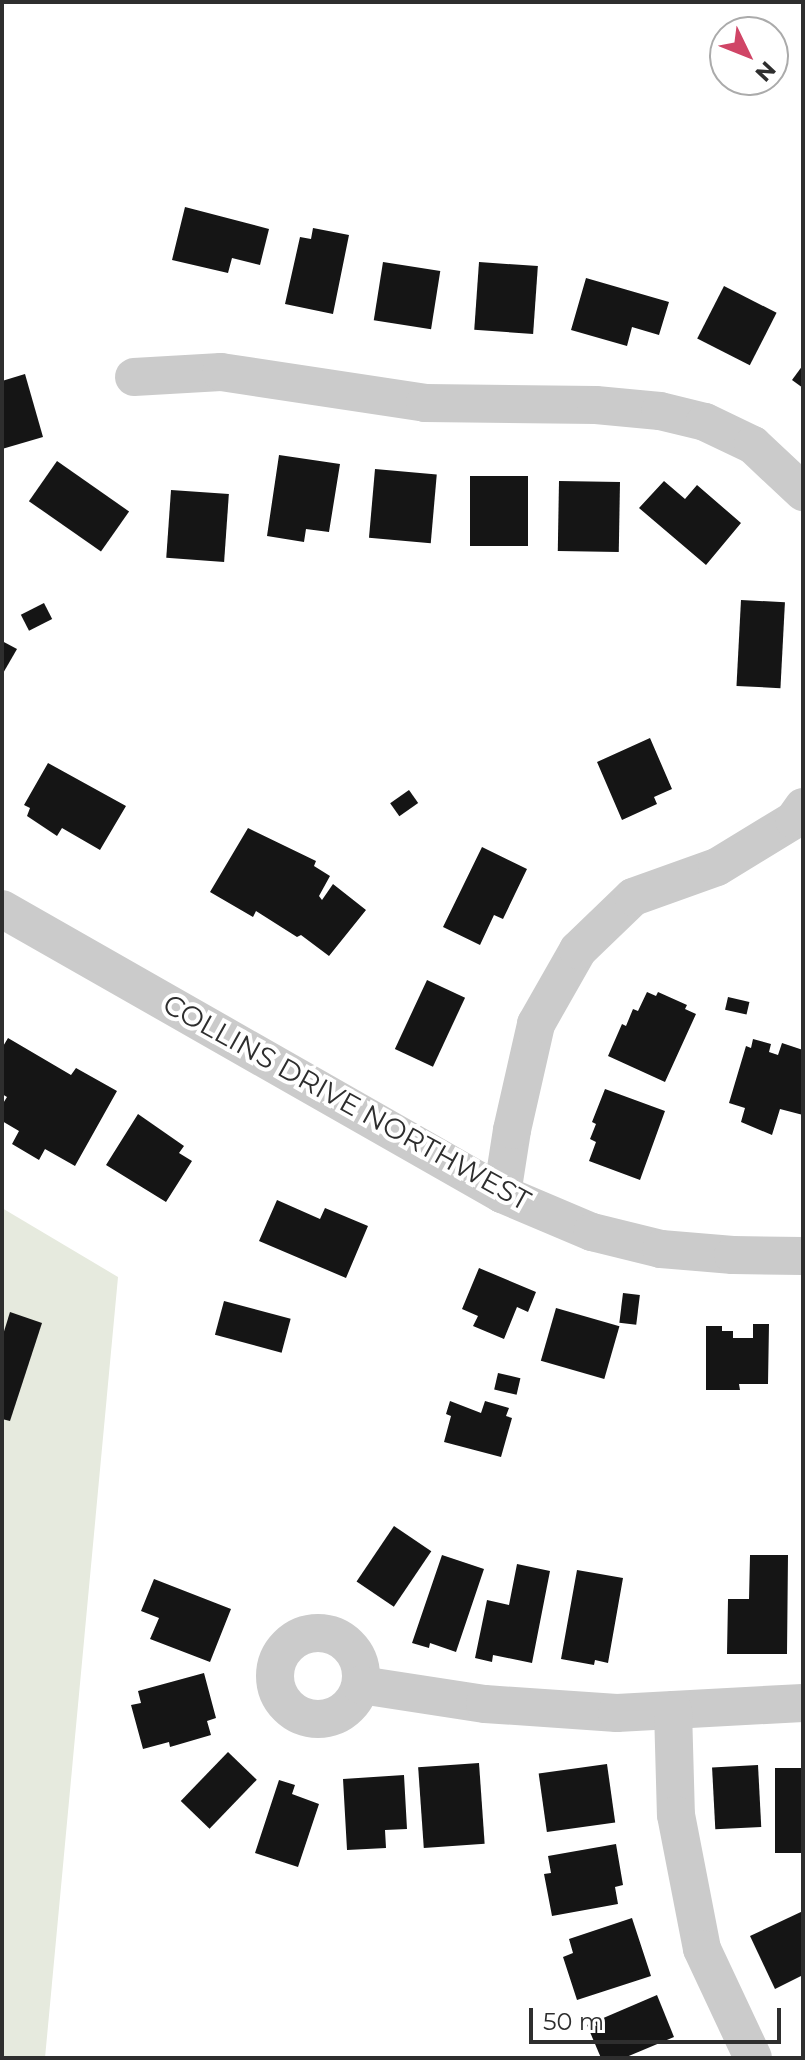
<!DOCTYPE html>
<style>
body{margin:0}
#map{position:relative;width:805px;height:2060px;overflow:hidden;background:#fff;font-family:Montserrat,sans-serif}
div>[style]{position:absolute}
.green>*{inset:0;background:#e6eade}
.building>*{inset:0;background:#151515;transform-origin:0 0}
.minor>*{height:38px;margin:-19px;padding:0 19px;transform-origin:19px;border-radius:19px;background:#cbcbcb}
.minor>.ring{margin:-19px;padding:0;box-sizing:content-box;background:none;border:38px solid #cbcbcb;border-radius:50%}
span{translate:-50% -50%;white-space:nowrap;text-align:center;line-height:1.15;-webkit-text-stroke:8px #fff;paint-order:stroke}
.street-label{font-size:28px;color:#2e2e2e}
.frame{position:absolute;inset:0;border:4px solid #2e2e2e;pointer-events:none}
.north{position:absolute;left:709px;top:16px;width:80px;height:80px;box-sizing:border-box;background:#fff;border:2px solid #ababab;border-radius:50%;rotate:133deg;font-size:22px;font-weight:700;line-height:32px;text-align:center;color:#2e2e2e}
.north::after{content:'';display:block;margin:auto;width:28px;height:36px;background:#d04566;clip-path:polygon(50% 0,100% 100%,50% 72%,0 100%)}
.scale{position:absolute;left:529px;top:2008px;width:252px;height:36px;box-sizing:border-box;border:4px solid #2e2e2e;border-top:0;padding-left:10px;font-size:24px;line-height:28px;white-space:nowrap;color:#2e2e2e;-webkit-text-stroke:6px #fff;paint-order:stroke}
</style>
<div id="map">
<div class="green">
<i style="clip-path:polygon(2px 1208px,118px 1277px,45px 2058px,2px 2058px)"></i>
</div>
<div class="building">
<i style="clip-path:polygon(185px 207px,269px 229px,260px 265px,232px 258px,228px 273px,172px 260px)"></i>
<i style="clip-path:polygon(313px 228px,349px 235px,333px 314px,285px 304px,300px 237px,311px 239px)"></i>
<i style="left:383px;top:262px;width:58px;height:59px;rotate:9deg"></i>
<i style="left:479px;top:262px;width:59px;height:68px;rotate:4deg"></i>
<i style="clip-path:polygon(586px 278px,669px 302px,659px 335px,632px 327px,627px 346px,571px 330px)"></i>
<i style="left:724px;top:286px;width:59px;height:59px;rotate:27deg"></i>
<i style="clip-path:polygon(803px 365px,803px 388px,792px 380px)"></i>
<i style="clip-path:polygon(25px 374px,43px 437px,2px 449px,2px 381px)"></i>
<i style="clip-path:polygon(279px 455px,340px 464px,329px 532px,306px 529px,304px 542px,267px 536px)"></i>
<i style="left:57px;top:461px;width:88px;height:49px;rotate:35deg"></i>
<i style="left:375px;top:469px;width:62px;height:69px;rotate:5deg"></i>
<i style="left:470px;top:476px;width:58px;height:70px"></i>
<i style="left:559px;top:481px;width:61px;height:70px;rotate:1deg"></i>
<i style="clip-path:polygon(664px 481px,685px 499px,697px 485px,741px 523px,706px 565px,639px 508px)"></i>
<i style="left:171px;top:490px;width:58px;height:68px;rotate:4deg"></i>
<i style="left:741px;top:600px;width:44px;height:86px;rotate:3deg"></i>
<i style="left:44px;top:603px;width:18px;height:26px;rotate:63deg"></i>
<i style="clip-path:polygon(2px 641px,17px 649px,2px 675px)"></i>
<i style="clip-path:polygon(650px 738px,672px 789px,654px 797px,657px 804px,622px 820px,597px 762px)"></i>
<i style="clip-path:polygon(48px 763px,126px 806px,100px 850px,62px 828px,57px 836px,27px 816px,30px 808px,24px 805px)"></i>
<i style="left:409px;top:790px;width:16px;height:23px;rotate:55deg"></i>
<i style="clip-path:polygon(248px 828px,316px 861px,314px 866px,330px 876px,319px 896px,322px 900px,333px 884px,366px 910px,329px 956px,301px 935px,297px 937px,256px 911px,253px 917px,210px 892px)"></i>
<i style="clip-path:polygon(482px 847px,527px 869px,503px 919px,494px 915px,480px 945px,443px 927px)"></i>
<i style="left:427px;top:980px;width:42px;height:76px;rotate:25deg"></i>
<i style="clip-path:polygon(647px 992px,656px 996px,658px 992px,687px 1005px,685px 1009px,696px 1014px,665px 1082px,608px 1056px,622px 1024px,626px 1026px,633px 1009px,638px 1011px)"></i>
<i style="left:728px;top:997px;width:22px;height:13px;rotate:13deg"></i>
<i style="clip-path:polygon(8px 1038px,71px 1075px,76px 1068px,117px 1091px,75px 1166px,45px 1149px,39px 1160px,12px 1144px,19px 1131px,2px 1121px,2px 1105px,7px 1097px,2px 1094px,2px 1048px)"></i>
<i style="clip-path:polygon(753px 1039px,771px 1044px,769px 1052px,778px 1055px,782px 1043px,803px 1050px,803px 1115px,780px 1109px,772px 1135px,741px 1122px,745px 1108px,729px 1103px,746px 1046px,751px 1048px)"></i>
<i style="clip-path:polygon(605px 1089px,665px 1111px,640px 1180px,589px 1161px,596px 1142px,590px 1139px,596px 1124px,592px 1122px)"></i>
<i style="clip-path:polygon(138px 1114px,184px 1146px,179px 1153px,192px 1161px,166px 1202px,106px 1165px)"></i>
<i style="clip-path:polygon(277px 1200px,320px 1219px,325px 1208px,368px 1226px,346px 1278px,259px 1241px)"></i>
<i style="clip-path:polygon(479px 1268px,536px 1292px,528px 1312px,517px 1307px,504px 1339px,473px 1326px,478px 1316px,462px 1309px)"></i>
<i style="left:623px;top:1293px;width:17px;height:30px;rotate:7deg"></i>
<i style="left:224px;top:1301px;width:69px;height:35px;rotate:15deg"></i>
<i style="left:556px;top:1308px;width:66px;height:55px;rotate:16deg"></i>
<i style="clip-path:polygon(10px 1312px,42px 1323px,10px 1421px,2px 1419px,2px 1338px)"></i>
<i style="clip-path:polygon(753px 1324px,769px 1324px,768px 1384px,739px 1384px,740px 1390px,706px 1390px,706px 1326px,722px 1326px,722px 1331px,733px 1331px,733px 1338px,753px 1338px)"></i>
<i style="left:498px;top:1373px;width:23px;height:17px;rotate:13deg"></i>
<i style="clip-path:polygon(450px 1401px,481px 1413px,485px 1401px,509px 1408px,506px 1416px,512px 1418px,501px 1457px,444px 1442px,451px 1416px,446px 1414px)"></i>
<i style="left:394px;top:1526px;width:45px;height:67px;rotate:34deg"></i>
<i style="clip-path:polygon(442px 1555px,484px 1569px,456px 1652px,430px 1643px,429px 1648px,412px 1643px)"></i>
<i style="clip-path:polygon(750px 1555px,788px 1555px,787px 1654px,727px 1654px,728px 1599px,749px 1599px)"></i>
<i style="clip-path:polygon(517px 1564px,550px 1571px,532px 1663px,493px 1655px,492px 1662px,475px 1658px,487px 1600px,509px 1605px)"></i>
<i style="clip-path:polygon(577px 1570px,623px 1578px,608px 1663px,595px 1660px,594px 1665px,561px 1659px)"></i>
<i style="clip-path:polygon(154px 1579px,231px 1609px,210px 1662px,150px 1639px,159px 1618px,141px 1611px)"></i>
<i style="clip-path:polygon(204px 1673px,216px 1718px,207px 1721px,211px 1735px,170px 1747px,169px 1742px,143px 1749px,131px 1705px,141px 1703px,138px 1691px)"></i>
<i style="left:228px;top:1752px;width:40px;height:68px;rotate:44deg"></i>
<i style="left:479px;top:1763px;width:81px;height:61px;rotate:86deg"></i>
<i style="left:607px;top:1764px;width:59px;height:69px;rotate:82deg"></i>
<i style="left:758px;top:1765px;width:62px;height:46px;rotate:87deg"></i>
<i style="left:803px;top:1768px;width:85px;height:28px;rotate:90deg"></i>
<i style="clip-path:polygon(404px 1775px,407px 1829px,385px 1830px,386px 1848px,347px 1850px,343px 1779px)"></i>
<i style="clip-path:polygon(279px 1780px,295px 1785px,292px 1794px,319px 1804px,298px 1867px,255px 1853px)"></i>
<i style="clip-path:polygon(616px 1844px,623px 1885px,615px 1887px,618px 1904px,552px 1916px,544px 1874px,551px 1873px,548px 1856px)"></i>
<i style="clip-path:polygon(803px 1911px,803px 1975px,775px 1989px,750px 1936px)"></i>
<i style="clip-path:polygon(632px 1918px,651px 1976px,577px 2000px,563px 1957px,573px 1953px,569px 1939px)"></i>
<i style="clip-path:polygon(657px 1995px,674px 2037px,624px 2058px,601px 2058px,587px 2025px)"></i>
</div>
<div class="minor">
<i style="left:134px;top:377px;width:87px;rotate:-3.3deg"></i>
<i style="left:221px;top:372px;width:206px;rotate:8.6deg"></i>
<i style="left:425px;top:403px;width:171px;rotate:0.7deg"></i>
<i style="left:596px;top:405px;width:64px;rotate:5.4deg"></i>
<i style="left:660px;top:411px;width:46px;rotate:13.7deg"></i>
<i style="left:705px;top:422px;width:53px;rotate:25.6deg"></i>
<i style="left:753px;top:445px;width:69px;rotate:43.2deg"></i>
<i style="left:2px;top:909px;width:576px;rotate:29.68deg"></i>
<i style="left:502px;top:1194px;width:98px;rotate:22.9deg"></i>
<i style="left:592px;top:1232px;width:71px;rotate:13.8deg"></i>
<i style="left:661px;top:1249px;width:72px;rotate:4.8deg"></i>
<i style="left:733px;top:1255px;width:70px;rotate:0.8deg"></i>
<i style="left:502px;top:1194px;width:65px;rotate:-81.1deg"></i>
<i style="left:512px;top:1130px;width:109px;rotate:-77.2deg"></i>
<i style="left:536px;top:1024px;width:85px;rotate:-60.4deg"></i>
<i style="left:578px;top:950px;width:76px;rotate:-43.9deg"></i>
<i style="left:633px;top:897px;width:89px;rotate:-19.7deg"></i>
<i style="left:717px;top:867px;width:90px;rotate:-31.4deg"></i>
<i style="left:794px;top:820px;width:16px;rotate:-55deg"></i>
<i class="ring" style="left:275px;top:1633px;width:48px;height:48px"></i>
<i style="left:361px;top:1685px;width:125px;rotate:8.7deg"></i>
<i style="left:485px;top:1704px;width:132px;rotate:3.9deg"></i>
<i style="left:617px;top:1713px;width:186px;rotate:-3.1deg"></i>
<i style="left:673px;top:1710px;width:105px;rotate:88.4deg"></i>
<i style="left:676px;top:1815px;width:136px;rotate:79deg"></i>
<i style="left:702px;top:1949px;width:120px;rotate:64.9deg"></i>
</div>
<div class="street-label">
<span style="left:347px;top:1102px;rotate:29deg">COLLINS DRIVE NORTHWEST</span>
</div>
<div class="frame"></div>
<div class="north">N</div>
<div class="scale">50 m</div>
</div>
